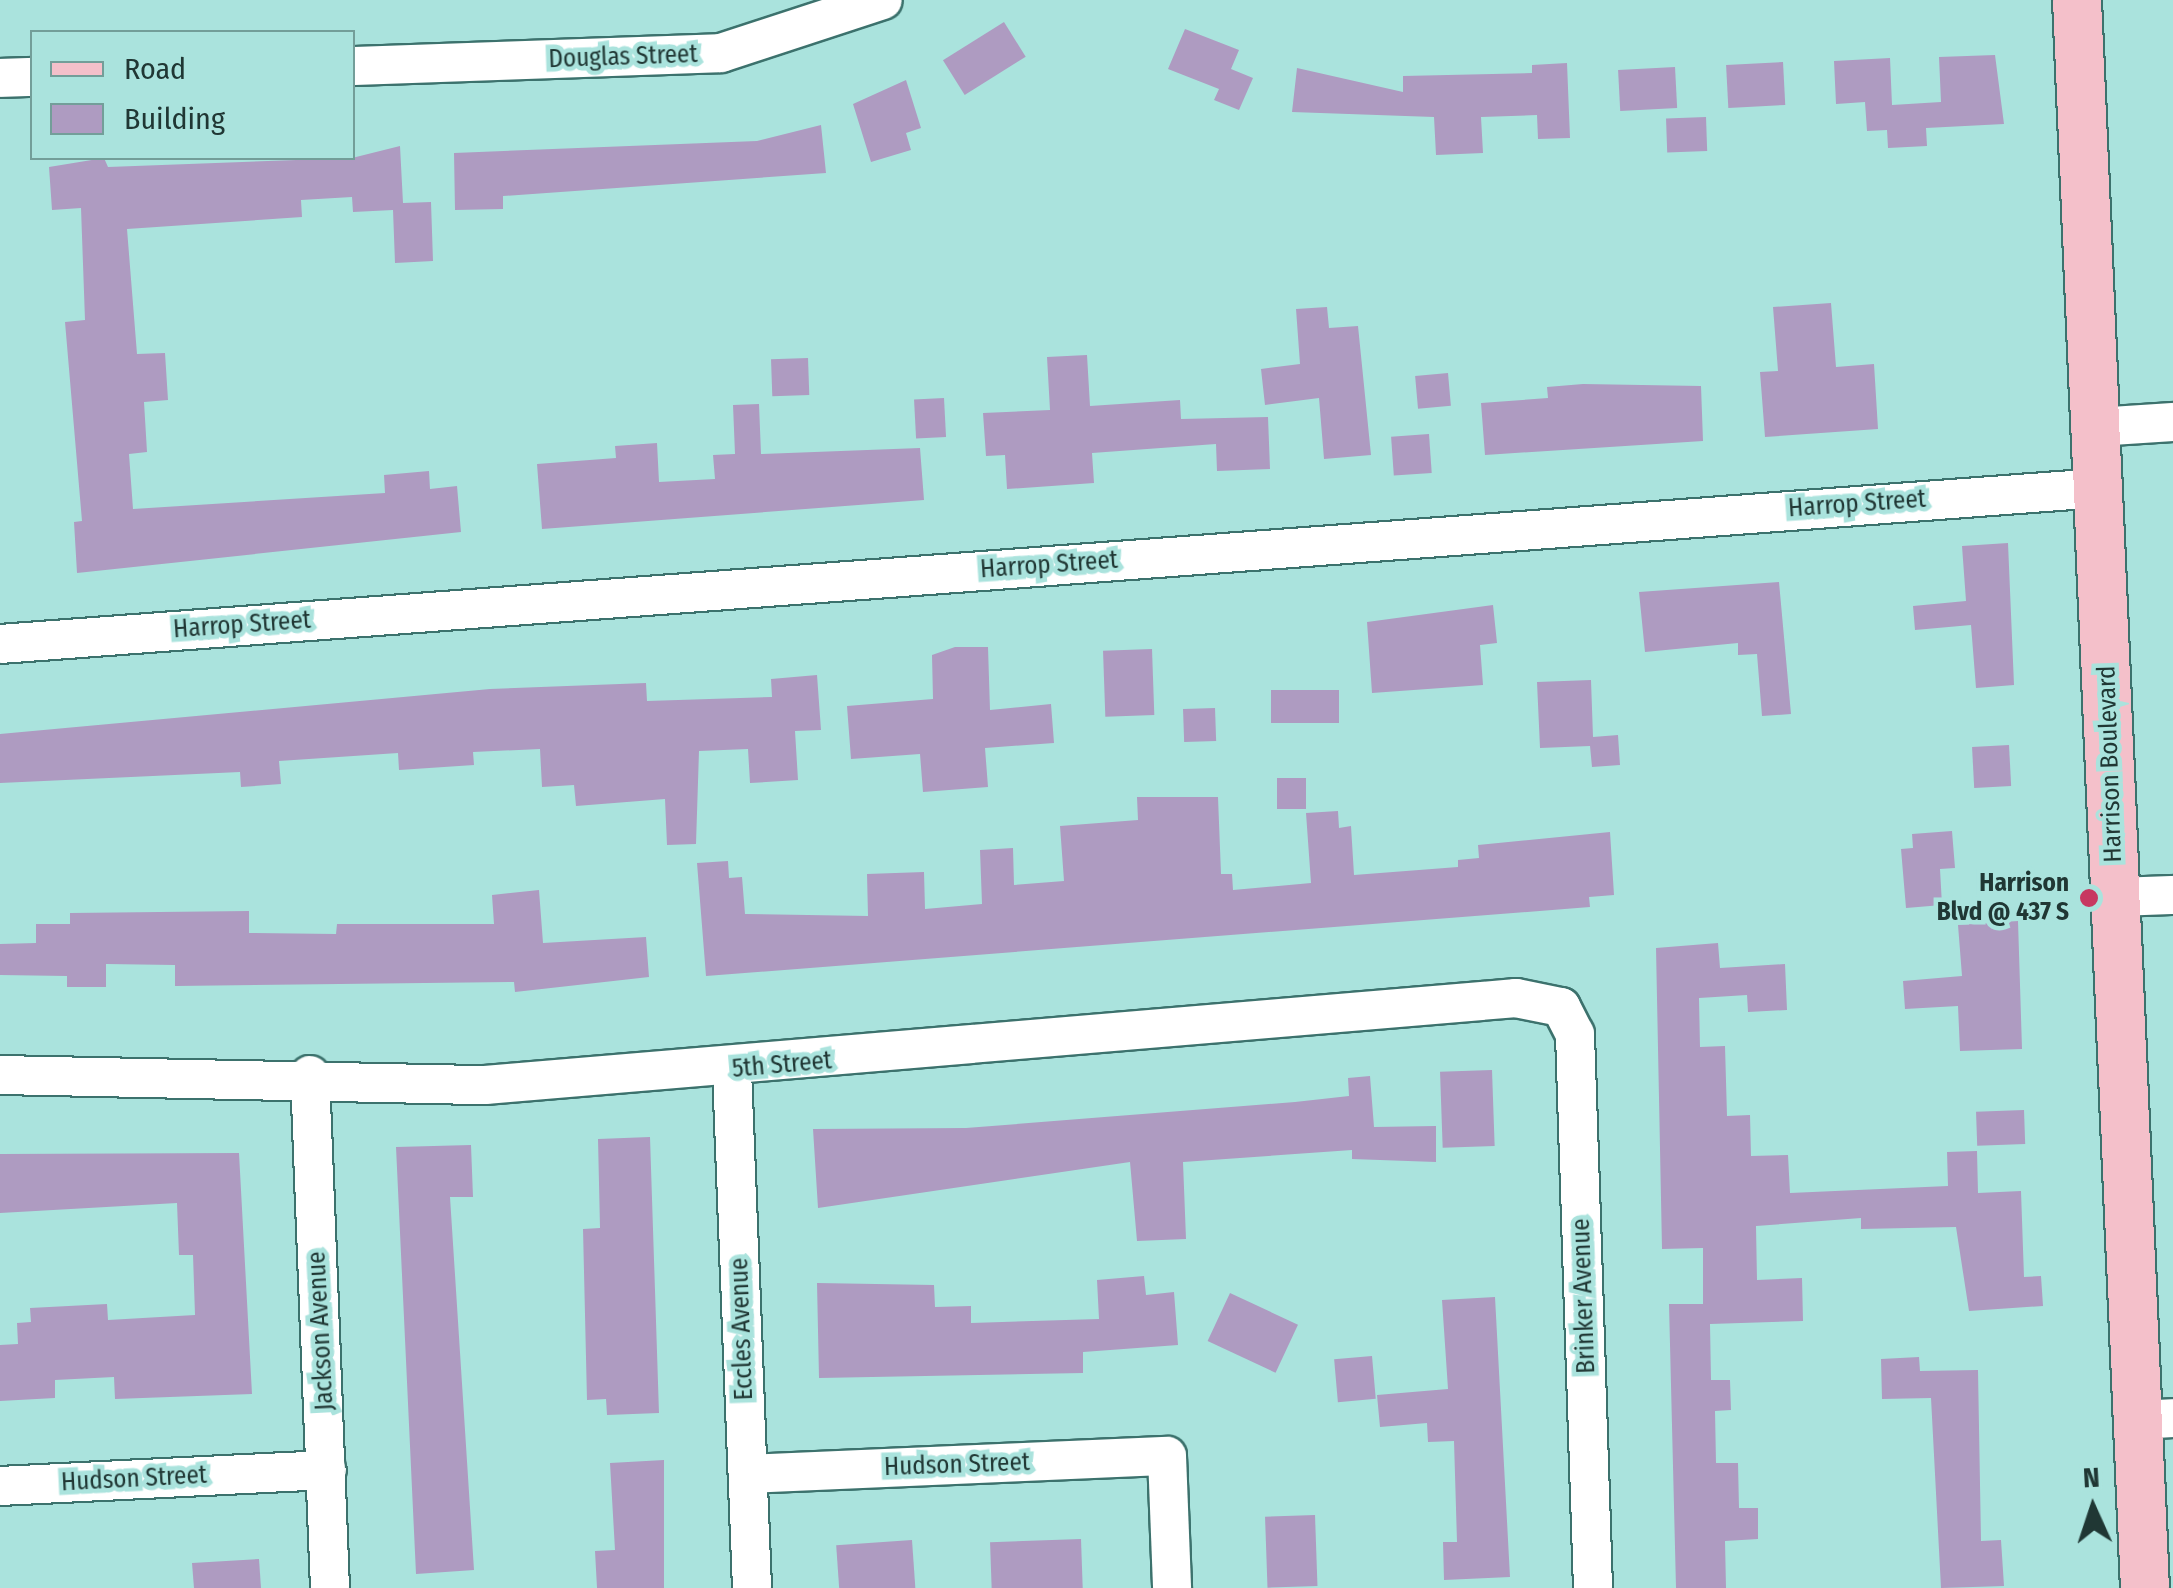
<!DOCTYPE html>
<style>
body{margin:0}
#map{position:relative;width:2173px;height:1588px;overflow:hidden;background:#aae3dd;font-family:"Fira Sans Condensed",sans-serif}
div>[style]{position:absolute}
.building>*{inset:0;background:#ae9bc1;transform-origin:0 0}
.roads{filter:drop-shadow(2px 0 #3c726d) drop-shadow(-2px 0 #3c726d) drop-shadow(0 2px #3c726d) drop-shadow(0 -2px #3c726d)}
.minor>*{height:38px;margin:-19px;padding:0 19px;transform-origin:19px;border-radius:19px;background:#fff}
.major>*{height:48px;margin:-24px;padding:0 24px;transform-origin:24px;border-radius:24px;background:#f4c0ca}
.dots>*{width:28px;height:28px;translate:-50% -50%;box-sizing:border-box;border:5px solid #aae3dd;border-radius:50%}
span{translate:-50% -50%;white-space:nowrap;text-align:center;line-height:1.15;-webkit-text-stroke:9px #aae3dd;paint-order:stroke}
.street-label{font-size:25px;color:#203734}
.poi-label{font-size:25px;color:#203734;font-weight:700}
.right{translate:-100% -50%;text-align:right}
.legend{position:absolute;left:30px;top:30px;width:325px;height:130px;box-sizing:border-box;background:#aae3dd;border:2px solid #739e99;margin:0;padding:12px 18px;list-style:none;font-size:30px;color:#203734}
.legend li{display:flex;align-items:center;gap:20px;height:50px}
.legend b{width:50px;border:2px solid #739e99}
.north{position:absolute;left:2043px;top:1458px;width:100px;height:100px;-webkit-text-stroke:8px #aae3dd;paint-order:stroke;rotate:357deg;font-size:28px;font-weight:700;line-height:40px;text-align:center;color:#203734}
.north::after{content:'';display:block;margin:auto;width:35px;height:45px;background:#203734;clip-path:polygon(50% 0,100% 100%,50% 72%,0 100%)}
</style>
<div id="map">
<div class="building">
<i style="left:1004px;top:22px;width:41px;height:72px;rotate:58deg"></i>
<i style="clip-path:polygon(1185px 29px,1239px 50px,1231px 69px,1253px 78px,1239px 110px,1214px 100px,1219px 89px,1168px 69px)"></i>
<i style="clip-path:polygon(1995px 55px,2004px 124px,1926px 128px,1927px 146px,1888px 148px,1887px 130px,1867px 131px,1865px 102px,1836px 104px,1834px 61px,1890px 58px,1892px 105px,1941px 102px,1939px 57px)"></i>
<i style="left:1783px;top:62px;width:43px;height:57px;rotate:87deg"></i>
<i style="clip-path:polygon(1567px 63px,1570px 138px,1538px 139px,1537px 115px,1481px 117px,1483px 153px,1436px 155px,1434px 117px,1292px 112px,1297px 68px,1403px 92px,1403px 76px,1532px 73px,1532px 65px)"></i>
<i style="left:1675px;top:67px;width:41px;height:57px;rotate:87deg"></i>
<i style="clip-path:polygon(906px 80px,921px 128px,906px 133px,911px 150px,871px 162px,853px 104px)"></i>
<i style="left:1706px;top:117px;width:34px;height:40px;rotate:88deg"></i>
<i style="clip-path:polygon(821px 125px,826px 173px,503px 196px,503px 209px,455px 210px,454px 153px,757px 141px)"></i>
<i style="clip-path:polygon(400px 146px,403px 203px,431px 202px,433px 261px,395px 263px,393px 210px,353px 212px,352px 197px,301px 200px,302px 217px,127px 229px,137px 354px,165px 353px,168px 400px,144px 402px,147px 452px,129px 454px,133px 509px,385px 493px,384px 475px,429px 471px,430px 489px,457px 486px,461px 532px,77px 573px,74px 522px,82px 521px,65px 322px,85px 320px,81px 208px,52px 210px,49px 167px,104px 158px,108px 167px,352px 158px)"></i>
<i style="clip-path:polygon(1831px 303px,1836px 367px,1874px 364px,1878px 429px,1765px 437px,1760px 372px,1778px 371px,1773px 307px)"></i>
<i style="clip-path:polygon(1327px 307px,1329px 328px,1358px 326px,1371px 455px,1324px 459px,1319px 398px,1265px 405px,1261px 369px,1300px 364px,1296px 309px)"></i>
<i style="clip-path:polygon(1087px 355px,1090px 406px,1180px 400px,1181px 419px,1268px 417px,1270px 469px,1217px 471px,1216px 444px,1092px 453px,1094px 483px,1007px 489px,1005px 455px,986px 456px,983px 413px,1050px 410px,1047px 357px)"></i>
<i style="left:808px;top:358px;width:37px;height:37px;rotate:88deg"></i>
<i style="left:1448px;top:373px;width:33px;height:33px;rotate:85deg"></i>
<i style="clip-path:polygon(1583px 384px,1701px 386px,1703px 441px,1485px 455px,1481px 403px,1548px 398px,1547px 387px)"></i>
<i style="left:944px;top:398px;width:39px;height:30px;rotate:87deg"></i>
<i style="clip-path:polygon(759px 404px,761px 454px,920px 448px,924px 500px,542px 529px,537px 464px,616px 458px,615px 446px,657px 443px,659px 482px,715px 479px,713px 455px,735px 454px,733px 405px)"></i>
<i style="left:1429px;top:434px;width:39px;height:38px;rotate:86deg"></i>
<i style="clip-path:polygon(2008px 543px,2014px 685px,1976px 688px,1971px 625px,1915px 630px,1913px 606px,1966px 601px,1962px 546px)"></i>
<i style="clip-path:polygon(1779px 582px,1791px 714px,1762px 716px,1757px 654px,1738px 655px,1738px 643px,1645px 652px,1639px 592px)"></i>
<i style="clip-path:polygon(1493px 605px,1497px 643px,1480px 645px,1483px 685px,1372px 693px,1367px 622px)"></i>
<i style="clip-path:polygon(955px 647px,988px 647px,990px 710px,1051px 704px,1054px 743px,985px 748px,988px 787px,923px 792px,920px 754px,851px 759px,847px 706px,933px 699px,932px 655px)"></i>
<i style="left:1152px;top:649px;width:66px;height:49px;rotate:88deg"></i>
<i style="clip-path:polygon(817px 675px,821px 730px,795px 731px,798px 780px,750px 783px,748px 749px,699px 751px,696px 844px,667px 845px,665px 799px,576px 806px,574px 785px,542px 787px,540px 749px,473px 752px,474px 765px,399px 770px,398px 753px,279px 761px,281px 784px,241px 787px,240px 772px,0 783px,0 734px,490px 689px,646px 683px,647px 701px,772px 697px,771px 679px)"></i>
<i style="clip-path:polygon(1591px 680px,1593px 737px,1618px 735px,1620px 765px,1592px 767px,1590px 746px,1540px 748px,1537px 682px)"></i>
<i style="left:1339px;top:690px;width:33px;height:68px;rotate:90deg"></i>
<i style="left:1215px;top:708px;width:33px;height:32px;rotate:88deg"></i>
<i style="left:2009px;top:745px;width:41px;height:37px;rotate:87deg"></i>
<i style="left:1306px;top:778px;width:31px;height:29px;rotate:90deg"></i>
<i style="clip-path:polygon(1137px 797px,1218px 797px,1221px 874px,1232px 874px,1233px 890px,1311px 883px,1306px 813px,1338px 811px,1339px 828px,1351px 826px,1354px 875px,1458px 867px,1458px 860px,1479px 858px,1478px 845px,1610px 832px,1614px 895px,1589px 897px,1590px 907px,706px 976px,697px 863px,728px 861px,729px 878px,742px 877px,745px 914px,868px 916px,867px 874px,924px 872px,925px 909px,982px 904px,980px 850px,1013px 848px,1014px 885px,1064px 881px,1060px 826px,1138px 820px)"></i>
<i style="clip-path:polygon(1952px 831px,1955px 868px,1940px 869px,1942px 905px,1906px 908px,1901px 849px,1913px 848px,1912px 834px)"></i>
<i style="clip-path:polygon(539px 890px,543px 943px,646px 937px,649px 977px,515px 992px,514px 982px,175px 986px,175px 965px,106px 964px,106px 987px,67px 987px,67px 976px,0 975px,0 944px,36px 943px,36px 924px,70px 924px,70px 913px,249px 911px,249px 933px,336px 934px,337px 924px,494px 924px,492px 895px)"></i>
<i style="clip-path:polygon(2018px 921px,2022px 1049px,1960px 1051px,1958px 1006px,1905px 1009px,1903px 981px,1962px 976px,1958px 925px)"></i>
<i style="clip-path:polygon(1718px 943px,1720px 968px,1785px 964px,1787px 1010px,1748px 1012px,1747px 995px,1699px 998px,1700px 1047px,1725px 1046px,1727px 1116px,1750px 1115px,1751px 1156px,1788px 1155px,1790px 1193px,1948px 1186px,1947px 1152px,1977px 1151px,1978px 1193px,2021px 1191px,2024px 1277px,2041px 1276px,2043px 1306px,1969px 1311px,1956px 1227px,1861px 1229px,1861px 1218px,1756px 1226px,1757px 1280px,1802px 1278px,1803px 1321px,1710px 1324px,1711px 1380px,1730px 1380px,1731px 1410px,1715px 1411px,1716px 1463px,1738px 1463px,1739px 1508px,1758px 1508px,1758px 1539px,1725px 1541px,1726px 1588px,1676px 1588px,1669px 1304px,1703px 1304px,1703px 1248px,1662px 1249px,1656px 948px)"></i>
<i style="left:1492px;top:1070px;width:76px;height:52px;rotate:88deg"></i>
<i style="clip-path:polygon(1370px 1076px,1374px 1127px,1436px 1126px,1436px 1162px,1352px 1159px,1352px 1150px,1183px 1162px,1186px 1239px,1137px 1241px,1130px 1162px,818px 1208px,813px 1129px,966px 1128px,1295px 1102px,1349px 1096px,1348px 1078px)"></i>
<i style="left:2024px;top:1110px;width:34px;height:48px;rotate:88deg"></i>
<i style="clip-path:polygon(650px 1137px,659px 1413px,607px 1415px,606px 1399px,587px 1400px,583px 1229px,600px 1228px,598px 1139px)"></i>
<i style="clip-path:polygon(471px 1145px,473px 1197px,450px 1197px,474px 1570px,416px 1574px,396px 1147px)"></i>
<i style="clip-path:polygon(239px 1153px,252px 1394px,115px 1399px,114px 1377px,55px 1380px,55px 1398px,0 1401px,0 1345px,18px 1344px,17px 1323px,31px 1322px,30px 1308px,107px 1304px,108px 1320px,195px 1315px,193px 1255px,179px 1255px,177px 1203px,0 1213px,0 1154px)"></i>
<i style="clip-path:polygon(1144px 1276px,1146px 1295px,1174px 1292px,1178px 1345px,1083px 1352px,1083px 1373px,819px 1378px,817px 1283px,934px 1285px,935px 1307px,971px 1306px,971px 1323px,1099px 1319px,1097px 1280px)"></i>
<i style="left:1230px;top:1293px;width:75px;height:53px;rotate:25deg"></i>
<i style="clip-path:polygon(1495px 1297px,1510px 1577px,1444px 1580px,1443px 1542px,1457px 1542px,1454px 1441px,1428px 1442px,1427px 1423px,1380px 1427px,1377px 1395px,1448px 1389px,1442px 1300px)"></i>
<i style="left:1372px;top:1356px;width:43px;height:38px;rotate:85deg"></i>
<i style="clip-path:polygon(1919px 1357px,1920px 1371px,1978px 1370px,1981px 1541px,2001px 1540px,2004px 1586px,1941px 1588px,1931px 1398px,1882px 1399px,1881px 1359px)"></i>
<i style="clip-path:polygon(664px 1460px,664px 1588px,597px 1588px,595px 1551px,615px 1550px,610px 1463px)"></i>
<i style="left:1315px;top:1515px;width:71px;height:50px;rotate:88deg"></i>
<i style="left:1081px;top:1539px;width:49px;height:91px;rotate:88deg"></i>
<i style="left:912px;top:1540px;width:48px;height:76px;rotate:86deg"></i>
<i style="clip-path:polygon(259px 1559px,261px 1588px,194px 1588px,192px 1563px)"></i>
</div>
<div class="roads">
<div class="minor">
<i style="left:352px;top:66px;width:369px;rotate:-2deg"></i>
<i style="left:721px;top:53px;width:170px;rotate:-18.1deg"></i>
<i style="left:0;top:78px;width:32px;rotate:-2deg"></i>
<i style="left:2096px;top:427px;width:77px;rotate:-3.7deg"></i>
<i style="left:0;top:644px;width:2105px;rotate:-4.25deg"></i>
<i style="left:2115px;top:897px;width:58px;rotate:-2deg"></i>
<i style="left:732px;top:1070px;width:518px;rotate:87.79deg"></i>
<i style="left:0;top:1075px;width:485px;rotate:1.2deg"></i>
<i style="left:485px;top:1085px;width:1035px;rotate:-4.82deg"></i>
<i style="left:1516px;top:998px;width:46px;rotate:11.3deg"></i>
<i style="left:1561px;top:1007px;width:30px;rotate:63deg"></i>
<i style="left:1575px;top:1034px;width:554px;rotate:88.14deg"></i>
<i style="left:310px;top:1075px;width:513px;rotate:87.77deg"></i>
<i style="left:2137px;top:1420px;width:36px;rotate:-3deg"></i>
<i style="left:748px;top:1474px;width:419px;rotate:-2.5deg"></i>
<i style="left:1167px;top:1456px;width:132px;rotate:87.8deg"></i>
<i style="left:0;top:1486px;width:327px;rotate:-2.8deg"></i>
</div>
<div class="major">
<i style="left:2077px;top:0;width:1589px;rotate:87.55deg"></i>
</div>
</div>
<div class="dots">
<i style="left:2089px;top:898px;background:#c73861"></i>
</div>
<div class="street-label">
<span style="left:623px;top:57px;rotate:-2deg">Douglas Street</span>
<span style="left:1857px;top:504px;rotate:-4deg">Harrop Street</span>
<span style="left:1049px;top:565px;rotate:-4deg">Harrop Street</span>
<span style="left:242px;top:625px;rotate:-4deg">Harrop Street</span>
<span style="left:2110px;top:764px;rotate:-92deg">Harrison Boulevard</span>
<span style="left:782px;top:1065px;rotate:-5deg">5th Street</span>
<span style="left:1584px;top:1296px;rotate:-92deg">Brinker Avenue</span>
<span style="left:742px;top:1329px;rotate:-92deg">Eccles Avenue</span>
<span style="left:321px;top:1331px;rotate:-93deg">Jackson Avenue</span>
<span style="left:957px;top:1465px;rotate:-2deg">Hudson Street</span>
<span style="left:134px;top:1479px;rotate:-3deg">Hudson Street</span>
</div>
<div class="poi-label">
<span class="right" style="left:2069px;top:898px">Harrison<br>Blvd @ 437 S</span>
</div>
<ul class="legend">
<li><b style="height:12px;background:#f4c0ca"></b>Road</li>
<li><b style="height:28px;background:#ae9bc1"></b>Building</li>
</ul>
<div class="north">N</div>
</div>
